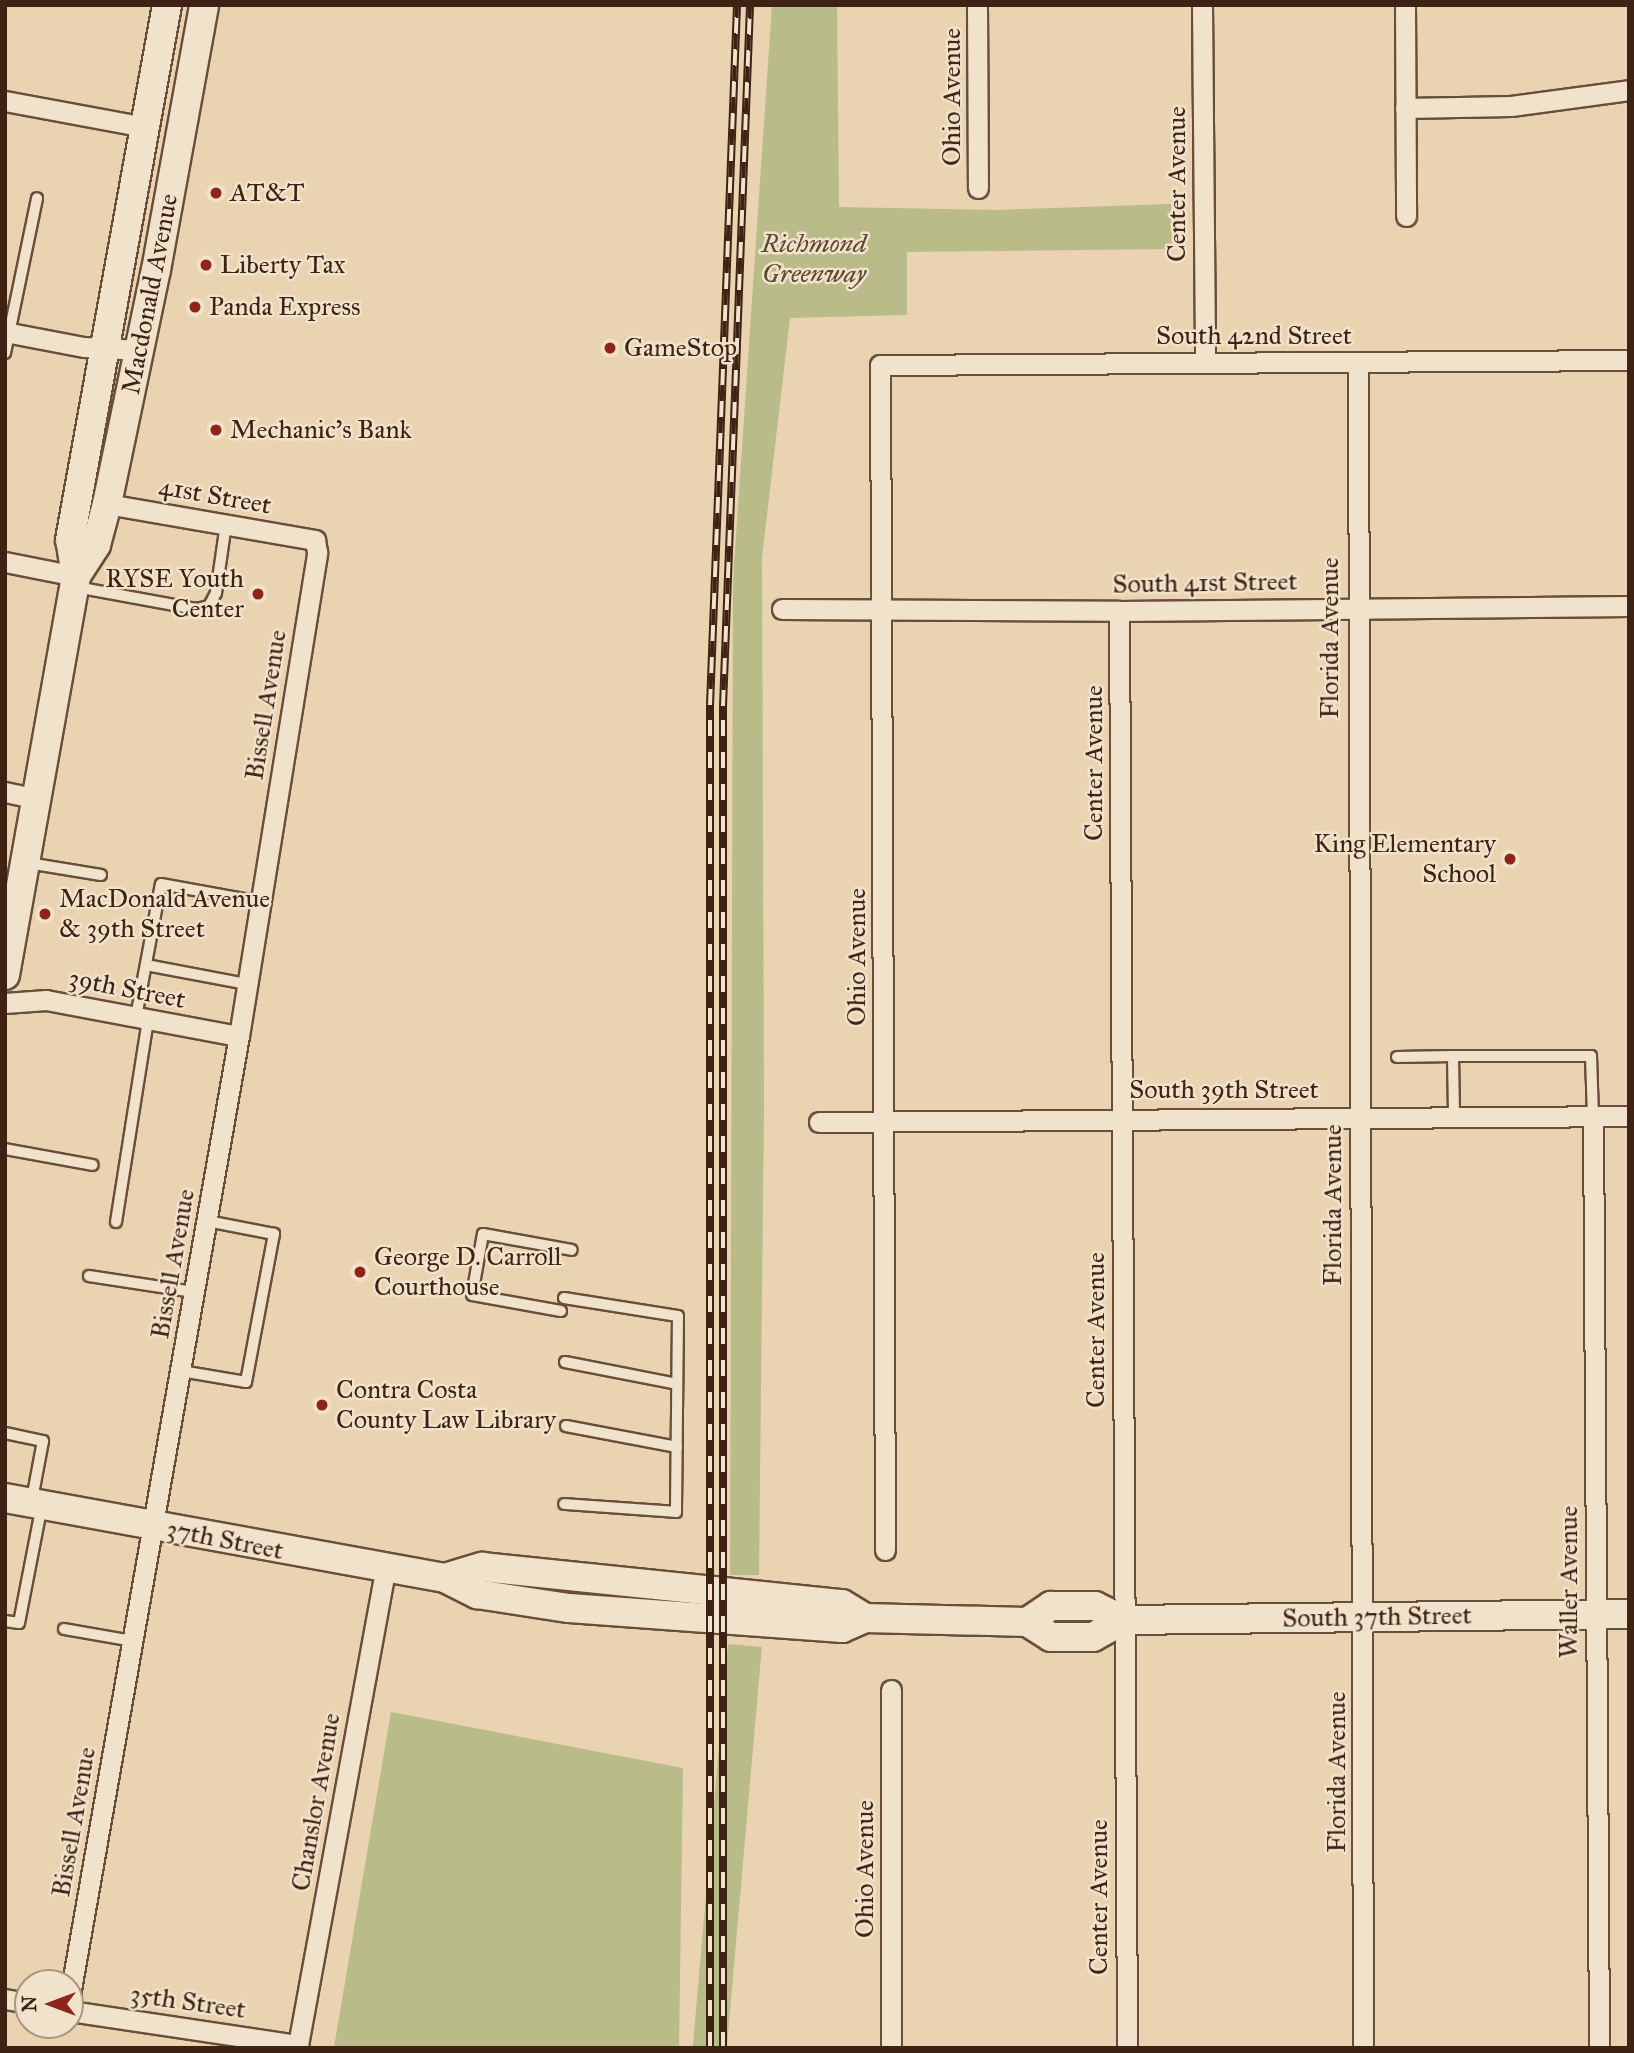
<!DOCTYPE html>
<style>
body{margin:0}
#map{position:relative;width:1634px;height:2053px;overflow:hidden;background:#e9d3b0;font-family:"IM FELL Great Primer",serif}
div>[style]{position:absolute}
.green>*{inset:0;background:#b9bb89;transform-origin:0 0}
.roads{filter:drop-shadow(2px 0 #694e3a) drop-shadow(-2px 0 #694e3a) drop-shadow(0 2px #694e3a) drop-shadow(0 -2px #694e3a)}
.lane>*{height:10px;margin:-5px;padding:0 5px;transform-origin:5px;border-radius:5px;background:#f1e2cc}
.street>*{height:19px;margin:-9.5px;padding:0 9.5px;transform-origin:9.5px;border-radius:9.5px;background:#f1e2cc}
.secondary>*{height:28px;margin:-14px;padding:0 14px;transform-origin:14px;border-radius:14px;background:#f1e2cc}
.rail>*{height:8px;margin-top:-4px;transform-origin:0;background:repeating-linear-gradient(90deg,#f1e2cc 0 16px,#3e2213 0 32px);box-sizing:border-box;border-block:2px solid #3e2213}
.dots>*{width:19px;height:19px;translate:-50% -50%;box-sizing:border-box;border:4px solid #f1e2cc;border-radius:50%}
span{translate:-50% -50%;white-space:nowrap;text-align:center;line-height:1.15;-webkit-text-stroke:5px #f1e2cc;paint-order:stroke}
.street-label{font-size:26px;color:#3e2213}
.poi-label{font-size:26px;color:#3e2213}
.left{translate:0 -50%;text-align:left}
.right{translate:-100% -50%;text-align:right}
.park-label{font-size:26px;color:#5d4830;font-style:italic}
.frame{position:absolute;inset:0;border:7px solid #3e2213;pointer-events:none}
.north{position:absolute;left:14px;top:1969px;width:70px;height:70px;box-sizing:border-box;background:#f1e2cc;border:2px solid #a99582;border-radius:50%;rotate:270deg;font-size:19px;font-weight:700;line-height:28px;text-align:center;color:#3e2213}
.north::after{content:'';display:block;margin:auto;width:24px;height:32px;background:#8f2418;clip-path:polygon(50% 0,100% 100%,50% 72%,0 100%)}
</style>
<div id="map">
<div class="green">
<i style="clip-path:polygon(772px 5px,837px 5px,839px 207px,996px 210px,1171px 204px,1172px 249px,907px 252px,907px 315px,790px 318px,762px 558px,764px 1108px,759px 1575px,730px 1575px,733px 580px)"></i>
<i style="left:728px;top:1644px;width:34px;height:404px;rotate:5deg"></i>
<i style="clip-path:polygon(391px 1712px,683px 1768px,679px 2048px,334px 2047px)"></i>
</div>
<div class="roads">
<div class="lane">
<i style="left:5px;top:353px;width:158px;rotate:-78.3deg"></i>
<i style="left:76px;top:587px;width:122px;rotate:10.4deg"></i>
<i style="left:196px;top:609px;width:13px;rotate:-13deg"></i>
<i style="left:209px;top:606px;width:15px;rotate:-62deg"></i>
<i style="left:216px;top:593px;width:70px;rotate:-81.8deg"></i>
<i style="left:28px;top:863px;width:74px;rotate:9.3deg"></i>
<i style="left:146px;top:965px;width:103px;rotate:10.7deg"></i>
<i style="left:136px;top:1017px;width:135px;rotate:-79.4deg"></i>
<i style="left:161px;top:884px;width:102px;rotate:10.2deg"></i>
<i style="left:1453px;top:1056px;width:138px"></i>
<i style="left:1591px;top:1056px;width:60px;rotate:88.1deg"></i>
<i style="left:1397px;top:1057px;width:56px;rotate:-1deg"></i>
<i style="left:1453px;top:1056px;width:60px;rotate:89deg"></i>
<i style="left:5px;top:1149px;width:89px;rotate:10.3deg"></i>
<i style="left:116px;top:1222px;width:206px;rotate:-81deg"></i>
<i style="left:89px;top:1276px;width:106px;rotate:8.7deg"></i>
<i style="left:564px;top:1298px;width:115px;rotate:9deg"></i>
<i style="left:678px;top:1316px;width:196px;rotate:90.6deg"></i>
<i style="left:676px;top:1512px;width:112px;rotate:-175.9deg"></i>
<i style="left:561px;top:1311px;width:90px;rotate:-169.8deg"></i>
<i style="left:472px;top:1295px;width:62px;rotate:-79.8deg"></i>
<i style="left:483px;top:1234px;width:90px;rotate:10.2deg"></i>
<i style="left:565px;top:1362px;width:114px;rotate:11.1deg"></i>
<i style="left:181px;top:1371px;width:66px;rotate:9.6deg"></i>
<i style="left:246px;top:1382px;width:151px;rotate:-79.3deg"></i>
<i style="left:274px;top:1234px;width:68px;rotate:-169deg"></i>
<i style="left:566px;top:1426px;width:113px;rotate:10.7deg"></i>
<i style="left:5px;top:1433px;width:39px;rotate:12deg"></i>
<i style="left:43px;top:1441px;width:59px;rotate:100.7deg"></i>
<i style="left:5px;top:1621px;width:14px;rotate:8deg"></i>
<i style="left:19px;top:1623px;width:120px;rotate:-79deg"></i>
<i style="left:64px;top:1629px;width:70px;rotate:9.9deg"></i>
</div>
<div class="street">
<i style="left:977px;top:5px;width:183px;rotate:89.7deg"></i>
<i style="left:1202px;top:5px;width:358px;rotate:89.5deg"></i>
<i style="left:1405px;top:5px;width:211px;rotate:89.7deg"></i>
<i style="left:5px;top:101px;width:142px;rotate:10.5deg"></i>
<i style="left:1405px;top:108px;width:106px;rotate:-1.1deg"></i>
<i style="left:1511px;top:106px;width:119px;rotate:-7.7deg"></i>
<i style="left:5px;top:332px;width:80px;rotate:10.8deg"></i>
<i style="left:84px;top:347px;width:56px;rotate:3.1deg"></i>
<i style="left:1358px;top:362px;width:1686px;rotate:89.83deg"></i>
<i style="left:5px;top:562px;width:72px;rotate:11.2deg"></i>
<i style="left:782px;top:609px;width:337px;rotate:0.3deg"></i>
<i style="left:1119px;top:611px;width:510px;rotate:-0.56deg"></i>
<i style="left:1119px;top:611px;width:1437px;rotate:89.68deg"></i>
<i style="left:5px;top:792px;width:30px;rotate:12deg"></i>
<i style="left:5px;top:1003px;width:41px;rotate:-4.2deg"></i>
<i style="left:46px;top:1000px;width:196px;rotate:10.6deg"></i>
<i style="left:1593px;top:1116px;width:932px;rotate:89.63deg"></i>
<i style="left:819px;top:1122px;width:810px;rotate:-0.42deg"></i>
<i style="left:885px;top:1550px;width:1185px;rotate:-90.24deg"></i>
<i style="left:880px;top:365px;width:749px;rotate:-0.38deg"></i>
<i style="left:891px;top:1690px;width:358px;rotate:90deg"></i>
<i style="left:70px;top:1995px;width:974px;rotate:-80.01deg"></i>
<i style="left:239px;top:1036px;width:490px;rotate:-80.8deg"></i>
<i style="left:317px;top:552px;width:12px;rotate:-99deg"></i>
<i style="left:315px;top:540px;width:211px;rotate:-170.2deg"></i>
<i style="left:5px;top:1999px;width:23px;rotate:10deg"></i>
<i style="left:70px;top:2011px;width:231px;rotate:8.5deg"></i>
<i style="left:298px;top:2045px;width:483px;rotate:-79.6deg"></i>
</div>
<div class="secondary">
<i style="left:76px;top:576px;width:37px;rotate:-57deg"></i>
<i style="left:96px;top:545px;width:42px;rotate:-75deg"></i>
<i style="left:107px;top:504px;width:239px;rotate:-78.2deg"></i>
<i style="left:156px;top:270px;width:269px;rotate:-79.7deg"></i>
<i style="left:5px;top:975px;width:405px;rotate:-79.9deg"></i>
<i style="left:76px;top:576px;width:36px;rotate:-99deg"></i>
<i style="left:70px;top:540px;width:544px;rotate:-79.72deg"></i>
<i style="left:5px;top:1498px;width:447px;rotate:10.3deg"></i>
<i style="left:445px;top:1578px;width:36px;rotate:27deg"></i>
<i style="left:477px;top:1594px;width:93px;rotate:8.7deg"></i>
<i style="left:569px;top:1608px;width:274px;rotate:4.2deg"></i>
<i style="left:842px;top:1628px;width:25px;rotate:-23deg"></i>
<i style="left:865px;top:1618px;width:162px;rotate:1.4deg"></i>
<i style="left:1027px;top:1622px;width:28px;rotate:32deg"></i>
<i style="left:1051px;top:1637px;width:42px"></i>
<i style="left:1093px;top:1637px;width:35px;rotate:-29deg"></i>
<i style="left:445px;top:1578px;width:39px;rotate:-17deg"></i>
<i style="left:482px;top:1567px;width:362px;rotate:5.9deg"></i>
<i style="left:842px;top:1604px;width:27px;rotate:31deg"></i>
<i style="left:1027px;top:1622px;width:29px;rotate:-34deg"></i>
<i style="left:1051px;top:1606px;width:44px"></i>
<i style="left:1095px;top:1606px;width:32px;rotate:26deg"></i>
<i style="left:1124px;top:1620px;width:505px;rotate:-0.68deg"></i>
</div>
</div>
<div class="rail">
<i style="left:710px;top:2048px;width:1343px;rotate:-90deg"></i>
<i style="left:710px;top:705px;width:701px;rotate:-87.79deg"></i>
<i style="left:723px;top:2048px;width:1342px;rotate:-90deg"></i>
<i style="left:723px;top:706px;width:702px;rotate:-87.79deg"></i>
</div>
<div class="dots">
<i style="left:216px;top:193px;background:#8f2418"></i>
<i style="left:206px;top:265px;background:#8f2418"></i>
<i style="left:195px;top:307px;background:#8f2418"></i>
<i style="left:610px;top:348px;background:#8f2418"></i>
<i style="left:216px;top:430px;background:#8f2418"></i>
<i style="left:258px;top:594px;background:#8f2418"></i>
<i style="left:1510px;top:859px;background:#8f2418"></i>
<i style="left:45px;top:914px;background:#8f2418"></i>
<i style="left:360px;top:1272px;background:#8f2418"></i>
<i style="left:322px;top:1405px;background:#8f2418"></i>
</div>
<div class="street-label">
<span style="left:952px;top:97px;rotate:-90deg">Ohio Avenue</span>
<span style="left:1177px;top:184px;rotate:-90deg">Center Avenue</span>
<span style="left:150px;top:294px;rotate:-79deg">Macdonald Avenue</span>
<span style="left:1254px;top:336px">South 42nd Street</span>
<span style="left:215px;top:496px;rotate:10deg">41st Street</span>
<span style="left:1205px;top:583px;rotate:-1deg">South 41st Street</span>
<span style="left:1330px;top:638px;rotate:-90deg">Florida Avenue</span>
<span style="left:266px;top:705px;rotate:-81deg">Bissell Avenue</span>
<span style="left:1094px;top:763px;rotate:-90deg">Center Avenue</span>
<span style="left:857px;top:957px;rotate:-90deg">Ohio Avenue</span>
<span style="left:127px;top:989px;rotate:11deg">39th Street</span>
<span style="left:1224px;top:1090px">South 39th Street</span>
<span style="left:1333px;top:1205px;rotate:-90deg">Florida Avenue</span>
<span style="left:173px;top:1264px;rotate:-80deg">Bissell Avenue</span>
<span style="left:1096px;top:1330px;rotate:-90deg">Center Avenue</span>
<span style="left:225px;top:1540px;rotate:11deg">37th Street</span>
<span style="left:1569px;top:1582px;rotate:-90deg">Waller Avenue</span>
<span style="left:1377px;top:1617px;rotate:-1deg">South 37th Street</span>
<span style="left:1337px;top:1772px;rotate:-90deg">Florida Avenue</span>
<span style="left:316px;top:1802px;rotate:-80deg">Chanslor Avenue</span>
<span style="left:74px;top:1822px;rotate:-80deg">Bissell Avenue</span>
<span style="left:865px;top:1869px;rotate:-90deg">Ohio Avenue</span>
<span style="left:1099px;top:1897px;rotate:-90deg">Center Avenue</span>
<span style="left:188px;top:2002px;rotate:8deg">35th Street</span>
</div>
<div class="poi-label">
<span class="left" style="left:230px;top:193px">AT&amp;T</span>
<span class="left" style="left:220px;top:265px">Liberty Tax</span>
<span class="left" style="left:209px;top:307px">Panda Express</span>
<span class="left" style="left:624px;top:348px">GameStop</span>
<span class="left" style="left:230px;top:430px">Mechanic's Bank</span>
<span class="right" style="left:244px;top:594px">RYSE Youth<br>Center</span>
<span class="right" style="left:1496px;top:859px">King Elementary<br>School</span>
<span class="left" style="left:59px;top:914px">MacDonald Avenue<br>&amp; 39th Street</span>
<span class="left" style="left:374px;top:1272px">George D. Carroll<br>Courthouse</span>
<span class="left" style="left:336px;top:1405px">Contra Costa<br>County Law Library</span>
</div>
<div class="park-label">
<span style="left:814px;top:259px">Richmond<br>Greenway</span>
</div>
<div class="frame"></div>
<div class="north">N</div>
</div>
